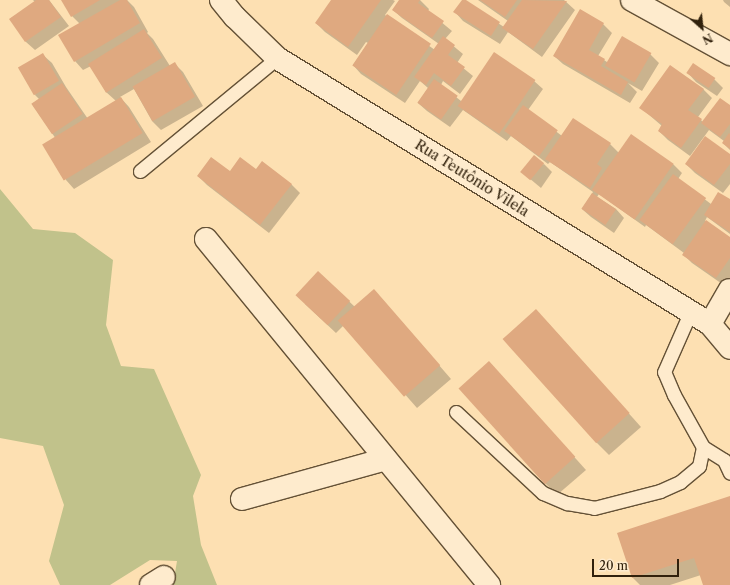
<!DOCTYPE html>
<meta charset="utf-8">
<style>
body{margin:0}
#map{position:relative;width:730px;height:585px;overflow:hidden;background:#fde0b2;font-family:"Libre Caslon Text",serif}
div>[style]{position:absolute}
.green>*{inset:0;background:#c1c28b}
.shadow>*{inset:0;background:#0003}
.building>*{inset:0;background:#dfa980;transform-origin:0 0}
.roads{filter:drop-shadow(1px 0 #645136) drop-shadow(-1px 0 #645136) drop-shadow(0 1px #645136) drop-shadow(0 -1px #645136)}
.service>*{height:13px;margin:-6.5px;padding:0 6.5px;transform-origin:6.5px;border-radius:6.5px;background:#feebcd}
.minor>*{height:22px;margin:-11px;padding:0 11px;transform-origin:11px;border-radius:11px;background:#feebcd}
span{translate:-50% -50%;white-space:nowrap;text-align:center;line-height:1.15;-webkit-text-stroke:4px #feebcd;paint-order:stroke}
.street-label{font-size:14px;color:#31210c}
.north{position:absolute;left:682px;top:8px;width:40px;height:40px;-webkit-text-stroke:3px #feebcd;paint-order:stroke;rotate:153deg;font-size:11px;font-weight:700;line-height:16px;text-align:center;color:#31210c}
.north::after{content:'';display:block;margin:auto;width:14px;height:18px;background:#31210c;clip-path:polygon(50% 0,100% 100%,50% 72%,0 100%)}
.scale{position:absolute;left:592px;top:559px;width:87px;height:18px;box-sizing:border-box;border:2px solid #31210c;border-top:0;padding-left:5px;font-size:12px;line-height:14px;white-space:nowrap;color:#31210c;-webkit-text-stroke:3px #feebcd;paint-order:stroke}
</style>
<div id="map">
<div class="green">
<i style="clip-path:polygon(0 189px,33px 229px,75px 233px,113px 260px,106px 325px,121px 366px,154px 369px,201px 475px,193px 496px,201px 545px,217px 585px,173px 585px,177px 561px,150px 560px,110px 585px,60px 585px,49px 561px,64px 505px,43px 446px,0 438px)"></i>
</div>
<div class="shadow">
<i style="clip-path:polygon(33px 0,49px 0,69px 26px,35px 50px,26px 42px,10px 19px,35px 2px)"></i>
<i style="clip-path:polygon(62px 0,127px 0,134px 7px,148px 32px,147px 33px,153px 39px,170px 66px,174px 63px,183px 72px,203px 106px,161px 130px,152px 121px,134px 89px,120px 97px,129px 107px,151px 142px,74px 189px,66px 180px,56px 139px,32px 104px,39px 99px,35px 95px,43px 55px,52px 63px,66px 87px,88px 119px,116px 101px,106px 92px,91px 66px,83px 70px,75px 61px,80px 24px,72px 16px)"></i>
<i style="clip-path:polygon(332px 0,393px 0,395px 1px,385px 15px,435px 50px,439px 44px,402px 18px,393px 10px,400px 0,420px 0,429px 9px,428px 11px,452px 31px,445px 39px,463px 54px,457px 63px,473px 76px,460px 94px,443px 81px,441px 85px,461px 101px,534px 81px,543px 89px,528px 110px,562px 136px,610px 144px,619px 153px,673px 164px,682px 173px,678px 179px,711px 204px,730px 200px,730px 234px,707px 217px,705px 221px,730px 238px,730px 279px,725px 286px,692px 263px,683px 254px,684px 253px,646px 225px,645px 227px,599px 194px,597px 197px,616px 209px,624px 218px,614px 233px,591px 217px,582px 209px,593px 192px,550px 162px,548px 164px,511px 136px,507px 141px,463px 110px,450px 127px,427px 111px,418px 103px,428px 88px,420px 81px,405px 103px,361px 74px,353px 65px,368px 43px,366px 42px,357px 55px,325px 32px,316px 23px)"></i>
<i style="clip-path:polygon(463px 0,504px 27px,508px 21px,478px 0,564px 0,575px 10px,542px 57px,508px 32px,500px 44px,463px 21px,455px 12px)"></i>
<i style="clip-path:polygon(723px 0,730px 0,730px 7px,724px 2px)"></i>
<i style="clip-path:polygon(603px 24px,612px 33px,598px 56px,607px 62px,650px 54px,659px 63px,642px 91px,628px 83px,637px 92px,630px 103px,563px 64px,554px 56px)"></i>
<i style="clip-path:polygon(688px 73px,714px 79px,723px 88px,717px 96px,696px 82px)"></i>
<i style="clip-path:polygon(703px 89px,712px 98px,698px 117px,703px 122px,730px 106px,730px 150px,723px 143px,724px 141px,709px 130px,690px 156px,668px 140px,659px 131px,662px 126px,641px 108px)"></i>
<i style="clip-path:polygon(730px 155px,730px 184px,723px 193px,695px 173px,686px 164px)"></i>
<i style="clip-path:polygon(544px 164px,552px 172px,541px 188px,523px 173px)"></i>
<i style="clip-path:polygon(256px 170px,291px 184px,300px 193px,269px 233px,207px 185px,198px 176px)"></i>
<i style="clip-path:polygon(318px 272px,355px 307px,374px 290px,451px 379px,417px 408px,344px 325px,336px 333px,305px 304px)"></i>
<i style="clip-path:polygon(548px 323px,641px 427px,609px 455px,597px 443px)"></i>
<i style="clip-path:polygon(489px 362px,586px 470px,557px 495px,545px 483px)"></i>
<i style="clip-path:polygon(730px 497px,730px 585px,704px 585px,701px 575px,670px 585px,640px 585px,632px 577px)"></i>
</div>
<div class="building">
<i style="clip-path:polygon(36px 0,49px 0,61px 17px,25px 42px,9px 19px)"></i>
<i style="clip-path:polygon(61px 0,100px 0,71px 17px)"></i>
<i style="clip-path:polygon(120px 0,127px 0,140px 23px,74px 62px,58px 35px)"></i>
<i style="clip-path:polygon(331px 0,381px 0,348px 47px,315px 23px)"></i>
<i style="clip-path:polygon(399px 0,420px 0,418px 3px,444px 21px,432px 38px,392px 10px)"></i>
<i style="clip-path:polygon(462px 0,466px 0,500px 22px,491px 36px,453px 12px)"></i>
<i style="clip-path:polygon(480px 0,517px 0,505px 17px)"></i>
<i style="clip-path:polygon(522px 0,567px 1px,533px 49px,502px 28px)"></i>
<i style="clip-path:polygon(580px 9px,604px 23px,589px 50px,605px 59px,601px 66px,628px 82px,621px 95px,553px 56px)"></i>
<i style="left:387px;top:14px;width:53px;height:62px;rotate:34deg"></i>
<i style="left:144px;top:29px;width:34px;height:66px;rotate:58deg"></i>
<i style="clip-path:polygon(443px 36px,455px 45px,448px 55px,465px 67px,451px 86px,434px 73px,426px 85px,414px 77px)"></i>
<i style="left:622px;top:36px;width:34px;height:34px;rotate:30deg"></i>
<i style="left:494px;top:52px;width:50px;height:65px;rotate:34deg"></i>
<i style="left:43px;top:53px;width:32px;height:29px;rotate:60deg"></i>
<i style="left:175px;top:62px;width:40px;height:49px;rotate:60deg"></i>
<i style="left:693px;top:63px;width:27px;height:12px;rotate:34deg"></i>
<i style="clip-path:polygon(670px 65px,704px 89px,688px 110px,702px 119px,681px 148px,658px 131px,662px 124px,639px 108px)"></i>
<i style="left:434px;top:79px;width:29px;height:29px;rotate:35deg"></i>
<i style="left:62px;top:83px;width:37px;height:37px;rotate:56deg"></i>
<i style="left:121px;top:97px;width:42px;height:92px;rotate:59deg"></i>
<i style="clip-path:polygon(720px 98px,730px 105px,730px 124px,720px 137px,701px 123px)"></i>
<i style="left:523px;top:105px;width:43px;height:32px;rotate:36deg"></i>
<i style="clip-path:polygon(573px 118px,611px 143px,597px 164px,602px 168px,590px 188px,545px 159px)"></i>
<i style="clip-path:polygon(729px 133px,730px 134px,730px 149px,722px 143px)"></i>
<i style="left:631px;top:134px;width:52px;height:68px;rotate:35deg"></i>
<i style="clip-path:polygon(705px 136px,730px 154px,730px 164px,714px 185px,685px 164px)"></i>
<i style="left:534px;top:155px;width:13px;height:22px;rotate:39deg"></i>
<i style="clip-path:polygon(211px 157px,230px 171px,240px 157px,256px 169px,262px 161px,292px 184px,260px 225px,197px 176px)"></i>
<i style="left:673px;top:174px;width:41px;height:57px;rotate:36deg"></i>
<i style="clip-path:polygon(718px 192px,730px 199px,730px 232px,704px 215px)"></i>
<i style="left:592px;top:193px;width:29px;height:19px;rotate:34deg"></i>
<i style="clip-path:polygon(706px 220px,730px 237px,730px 258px,716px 278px,682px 255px)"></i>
<i style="left:318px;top:271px;width:44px;height:33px;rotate:43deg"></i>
<i style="left:374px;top:289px;width:101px;height:48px;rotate:49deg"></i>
<i style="left:536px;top:309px;width:140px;height:45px;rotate:48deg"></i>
<i style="left:489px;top:361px;width:129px;height:41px;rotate:48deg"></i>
<i style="clip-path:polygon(730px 496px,730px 585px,703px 585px,694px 558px,632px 578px,617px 533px)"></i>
</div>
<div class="roads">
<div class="service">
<i style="left:140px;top:171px;width:178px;rotate:-39.5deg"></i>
<i style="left:456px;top:412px;width:119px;rotate:43deg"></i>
<i style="left:543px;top:493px;width:26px;rotate:23deg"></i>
<i style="left:567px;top:503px;width:27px;rotate:10deg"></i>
<i style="left:594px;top:508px;width:68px;rotate:-14.4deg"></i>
<i style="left:660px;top:491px;width:22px;rotate:-24deg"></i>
<i style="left:680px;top:482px;width:25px;rotate:-40deg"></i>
<i style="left:699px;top:466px;width:19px;rotate:-78deg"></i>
<i style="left:703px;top:447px;width:60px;rotate:-119.1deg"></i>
<i style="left:674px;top:395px;width:25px;rotate:-113deg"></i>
<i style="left:664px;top:372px;width:64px;rotate:-66.2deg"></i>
<i style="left:703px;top:447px;width:25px;rotate:32deg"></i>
<i style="left:724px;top:460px;width:14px;rotate:65deg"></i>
</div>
<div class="minor">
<i style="left:221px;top:0;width:22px;rotate:51deg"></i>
<i style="left:235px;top:17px;width:59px;rotate:44.3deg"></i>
<i style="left:277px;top:58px;width:508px;rotate:31.56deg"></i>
<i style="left:710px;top:324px;width:31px;rotate:50deg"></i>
<i style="left:632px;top:0;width:112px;rotate:28.9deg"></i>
<i style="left:206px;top:239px;width:447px;rotate:50.7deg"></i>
<i style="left:710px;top:324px;width:39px;rotate:-60deg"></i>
<i style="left:242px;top:499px;width:149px;rotate:-15.5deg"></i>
<i style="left:151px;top:585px;width:15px;rotate:-32deg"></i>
</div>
</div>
<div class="street-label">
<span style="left:472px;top:178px;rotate:32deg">Rua Teutônio Vilela</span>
</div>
<div class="north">N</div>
<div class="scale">20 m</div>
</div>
